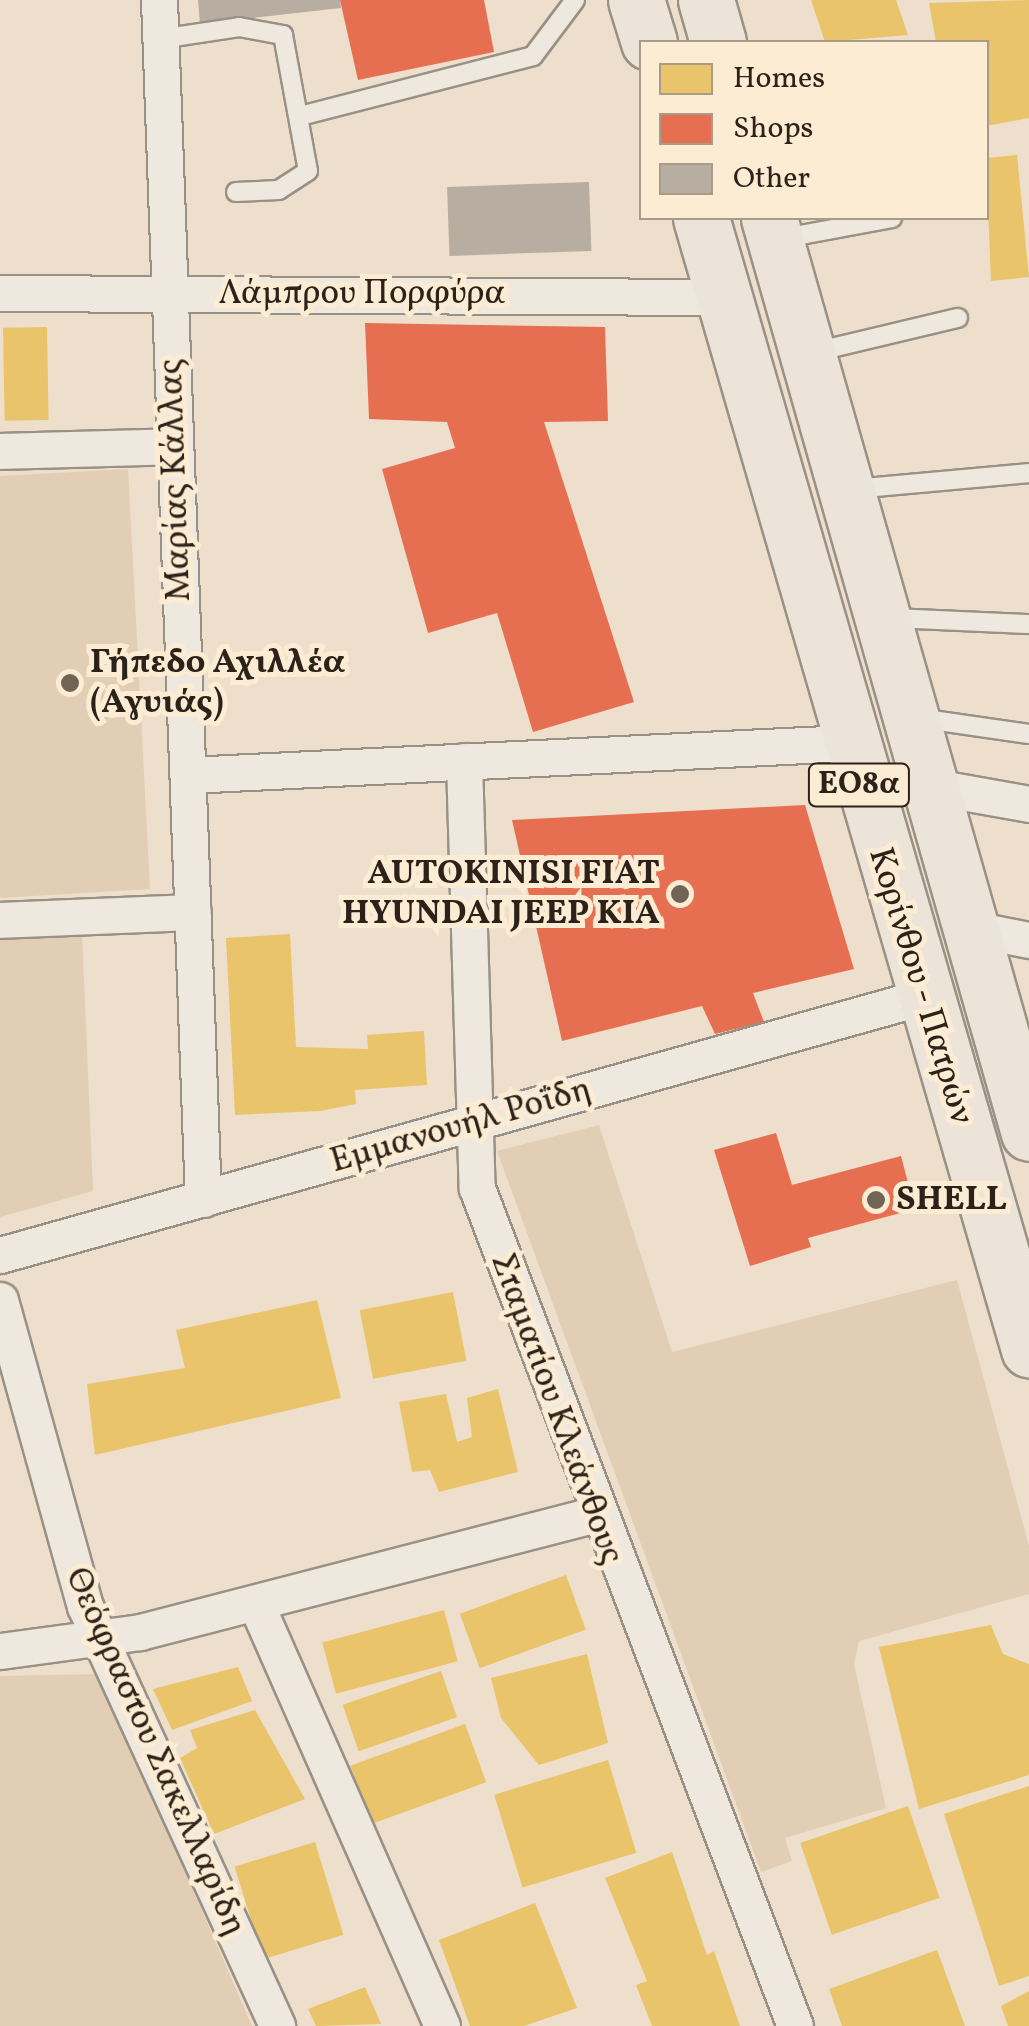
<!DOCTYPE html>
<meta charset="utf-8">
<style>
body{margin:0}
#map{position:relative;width:1029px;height:2026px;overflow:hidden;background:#eddfcb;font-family:Vollkorn,serif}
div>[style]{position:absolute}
.green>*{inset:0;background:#e1ceb4}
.homes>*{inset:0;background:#e9c46a;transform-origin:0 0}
.shops>*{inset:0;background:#e76f51}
.building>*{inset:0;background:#b7ada0;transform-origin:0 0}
.roads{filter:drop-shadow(2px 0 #9a9185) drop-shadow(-2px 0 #9a9185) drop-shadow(0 2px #9a9185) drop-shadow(0 -2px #9a9185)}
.lane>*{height:18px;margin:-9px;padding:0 9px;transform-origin:9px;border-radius:9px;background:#efe8de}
.street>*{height:35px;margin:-17.5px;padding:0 17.5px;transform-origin:17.5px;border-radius:17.5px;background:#efe8de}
.highway>*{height:55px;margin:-27.5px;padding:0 27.5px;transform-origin:27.5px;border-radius:27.5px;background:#ece4d9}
.dots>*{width:28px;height:28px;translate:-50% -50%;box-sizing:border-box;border:5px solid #fcecd4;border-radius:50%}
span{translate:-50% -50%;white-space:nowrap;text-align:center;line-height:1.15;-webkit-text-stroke:10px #fcecd4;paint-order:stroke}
.shield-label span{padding:2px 8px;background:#fcecd4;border:2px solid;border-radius:8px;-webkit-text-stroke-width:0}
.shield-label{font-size:32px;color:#2d2219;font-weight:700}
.street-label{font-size:35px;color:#2d2219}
.poi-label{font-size:35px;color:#2d2219;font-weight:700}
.left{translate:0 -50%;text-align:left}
.right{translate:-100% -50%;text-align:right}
.legend{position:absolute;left:639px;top:40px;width:350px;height:180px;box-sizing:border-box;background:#fcecd4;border:2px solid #a99b89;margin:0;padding:12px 18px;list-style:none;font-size:30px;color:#2d2219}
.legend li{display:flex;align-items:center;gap:20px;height:50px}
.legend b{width:50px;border:2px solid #a99b89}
</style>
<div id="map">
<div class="green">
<i style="clip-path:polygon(128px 469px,150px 889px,0 898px,0 476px)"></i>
<i style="clip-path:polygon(82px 934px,93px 1191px,0 1217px,0 937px)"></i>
<i style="clip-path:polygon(599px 1125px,672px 1352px,957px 1280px,1029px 1546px,1029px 1594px,859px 1641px,854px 1664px,886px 1808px,785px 1838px,792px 1861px,761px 1872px,497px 1151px)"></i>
<i style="clip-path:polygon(99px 1674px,252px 2026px,0 2026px,0 1676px)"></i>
</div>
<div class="homes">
<i style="clip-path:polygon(811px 0,896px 0,908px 35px,825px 42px)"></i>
<i style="clip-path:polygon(1029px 0,1029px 118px,986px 126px,986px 42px,936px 42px,929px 3px)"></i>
<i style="clip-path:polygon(1017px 155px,1029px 277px,991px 281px,986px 158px)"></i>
<i style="left:47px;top:327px;width:93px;height:44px;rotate:89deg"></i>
<i style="clip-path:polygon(290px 934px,296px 1047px,368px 1049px,367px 1035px,424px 1031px,427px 1085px,355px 1090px,356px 1104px,320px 1111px,235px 1115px,226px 938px)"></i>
<i style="left:453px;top:1292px;width:70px;height:95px;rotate:79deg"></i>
<i style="clip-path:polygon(317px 1300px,341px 1398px,95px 1455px,87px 1384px,185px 1368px,176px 1330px)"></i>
<i style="clip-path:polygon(498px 1389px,518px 1472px,439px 1492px,430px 1470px,412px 1472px,399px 1402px,446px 1394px,457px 1442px,472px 1437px,467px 1398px)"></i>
<i style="left:566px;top:1575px;width:58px;height:113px;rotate:70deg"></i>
<i style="left:444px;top:1610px;width:53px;height:126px;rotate:75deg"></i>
<i style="clip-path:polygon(991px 1625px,1003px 1654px,1029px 1664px,1029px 1775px,919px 1809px,879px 1647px)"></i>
<i style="clip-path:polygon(587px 1654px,608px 1743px,539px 1765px,501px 1718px,491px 1678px)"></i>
<i style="clip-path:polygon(238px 1667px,252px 1701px,172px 1730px,153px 1689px)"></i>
<i style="left:441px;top:1671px;width:49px;height:104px;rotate:71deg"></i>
<i style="clip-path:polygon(255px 1710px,305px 1799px,214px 1834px,180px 1758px,197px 1748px,190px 1730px)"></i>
<i style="left:465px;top:1724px;width:62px;height:122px;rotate:70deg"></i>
<i style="left:608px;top:1760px;width:97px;height:119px;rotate:73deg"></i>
<i style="clip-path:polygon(1029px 1786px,1029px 1976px,999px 1986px,944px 1814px)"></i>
<i style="left:908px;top:1806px;width:97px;height:114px;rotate:71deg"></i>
<i style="left:315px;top:1842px;width:97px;height:84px;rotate:73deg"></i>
<i style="clip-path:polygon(672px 1852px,707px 1955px,714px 1951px,740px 2026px,652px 2026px,636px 1985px,647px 1981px,605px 1878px)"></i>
<i style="clip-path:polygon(535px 1903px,577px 2008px,524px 2026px,470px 2026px,439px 1940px)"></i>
<i style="clip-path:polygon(937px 1950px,965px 2026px,842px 2026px,829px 1989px)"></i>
<i style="clip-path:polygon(365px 1987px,381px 2024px,316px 2026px,308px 2009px)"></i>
<i style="clip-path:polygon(1029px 1991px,1029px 2026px,1008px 2026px,1001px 2006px)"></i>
</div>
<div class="shops">
<i style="clip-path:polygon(340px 0,484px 0,494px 52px,358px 80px)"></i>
<i style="clip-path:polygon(365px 323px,605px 327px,608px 421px,544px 422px,634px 702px,533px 732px,497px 613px,428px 633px,382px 469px,455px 448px,447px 422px,369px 419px)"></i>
<i style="clip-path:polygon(805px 805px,854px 969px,753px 993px,764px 1022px,715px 1034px,702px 1006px,562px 1041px,512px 820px)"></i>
<i style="clip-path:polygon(776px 1133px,792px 1185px,901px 1156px,915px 1209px,808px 1238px,811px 1247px,750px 1266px,714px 1150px)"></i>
</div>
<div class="building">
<i style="clip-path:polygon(198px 0,340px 0,341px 8px,200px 24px)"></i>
<i style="left:589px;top:182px;width:69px;height:142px;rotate:88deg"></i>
</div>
<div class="roads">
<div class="lane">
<i style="left:160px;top:39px;width:80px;rotate:-8.6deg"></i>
<i style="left:239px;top:27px;width:45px;rotate:10.3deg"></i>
<i style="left:283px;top:35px;width:138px;rotate:79.6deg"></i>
<i style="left:308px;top:171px;width:35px;rotate:147deg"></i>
<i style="left:279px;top:190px;width:43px;rotate:177.3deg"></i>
<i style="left:304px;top:115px;width:236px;rotate:-14.4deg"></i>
<i style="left:533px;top:56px;width:70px;rotate:-53.1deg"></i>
<i style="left:779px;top:239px;width:115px;rotate:-10.5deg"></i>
<i style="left:815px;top:352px;width:147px;rotate:-13.4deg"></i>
<i style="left:854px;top:489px;width:176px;rotate:-5.2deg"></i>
<i style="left:890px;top:618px;width:139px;rotate:2.5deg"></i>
<i style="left:918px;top:718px;width:112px;rotate:8.2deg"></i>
</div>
<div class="street">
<i style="left:159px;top:0;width:1200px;rotate:87.9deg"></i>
<i style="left:0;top:293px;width:724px;rotate:0.32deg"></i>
<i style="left:0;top:451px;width:174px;rotate:-1.6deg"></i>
<i style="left:464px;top:761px;width:427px;rotate:88.3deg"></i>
<i style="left:477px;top:1188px;width:896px;rotate:69.22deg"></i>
<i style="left:188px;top:775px;width:660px;rotate:-2.78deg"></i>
<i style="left:934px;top:787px;width:97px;rotate:10.1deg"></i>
<i style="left:0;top:920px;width:193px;rotate:-2.4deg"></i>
<i style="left:968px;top:928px;width:62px;rotate:11.1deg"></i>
<i style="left:0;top:1255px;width:957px;rotate:-15.63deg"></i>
<i style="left:0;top:1300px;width:318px;rotate:74.5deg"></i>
<i style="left:85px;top:1606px;width:462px;rotate:65.4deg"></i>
<i style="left:256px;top:1604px;width:461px;rotate:66.2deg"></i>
<i style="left:0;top:1651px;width:141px;rotate:-7.7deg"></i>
<i style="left:140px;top:1632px;width:469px;rotate:-14.5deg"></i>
</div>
<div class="highway">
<i style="left:636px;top:0;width:44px;rotate:72.8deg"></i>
<i style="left:706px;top:0;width:44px;rotate:74.1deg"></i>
<i style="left:701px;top:218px;width:1178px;rotate:73.83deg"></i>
<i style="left:769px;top:218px;width:951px;rotate:74.14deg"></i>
</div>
</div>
<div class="dots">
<i style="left:70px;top:683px;background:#706457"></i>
<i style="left:680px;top:894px;background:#706457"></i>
<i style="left:876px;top:1200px;background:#706457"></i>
</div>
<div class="shield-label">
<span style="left:859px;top:785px">ΕΟ8α</span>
</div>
<div class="street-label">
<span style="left:362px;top:294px">Λάμπρου Πορφύρα</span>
<span style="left:176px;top:480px;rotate:-92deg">Μαρίας Κάλλας</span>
<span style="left:920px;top:986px;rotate:73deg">Κορίνθου - Πατρών</span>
<span style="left:461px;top:1126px;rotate:-16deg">Εμμανουήλ Ροΐδη</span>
<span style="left:556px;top:1409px;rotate:70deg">Σταματίου Κλεάνθους</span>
<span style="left:155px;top:1752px;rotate:66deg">Θεόφραστου Σακελλαρίδη</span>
</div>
<div class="poi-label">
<span class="left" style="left:90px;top:683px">Γήπεδο Αχιλλέα<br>(Αγυιάς)</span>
<span class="right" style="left:660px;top:894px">AUTOKINISI FIAT<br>HYUNDAI JEEP KIA</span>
<span class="left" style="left:896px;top:1200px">SHELL</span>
</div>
<ul class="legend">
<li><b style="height:28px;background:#e9c46a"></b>Homes</li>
<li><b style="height:28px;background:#e76f51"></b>Shops</li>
<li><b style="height:28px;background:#b7ada0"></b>Other</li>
</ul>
</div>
